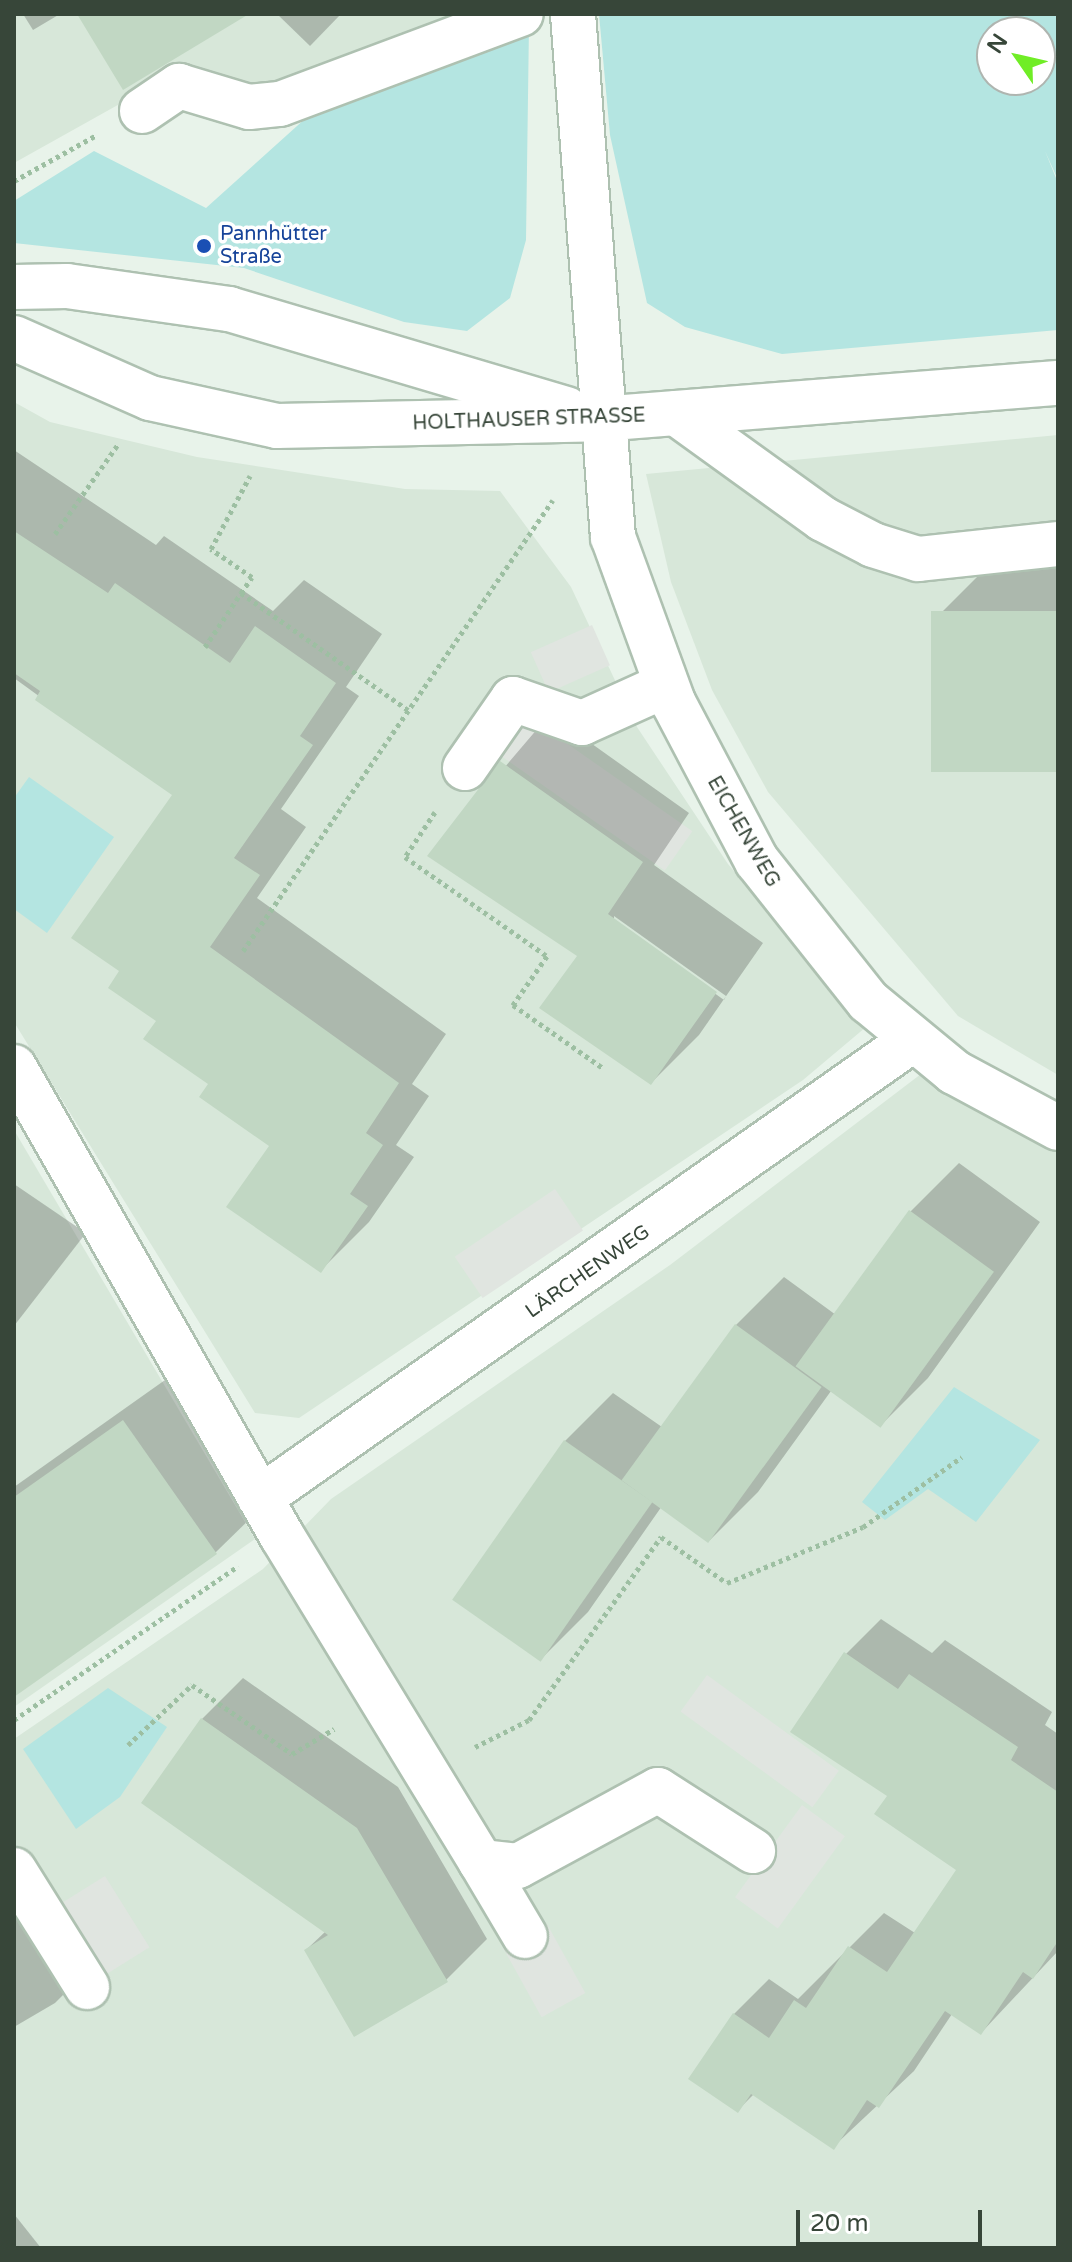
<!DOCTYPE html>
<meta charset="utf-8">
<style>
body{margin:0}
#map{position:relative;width:1072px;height:2262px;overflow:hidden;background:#e8f3ea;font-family:"Varela Round",sans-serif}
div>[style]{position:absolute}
.residential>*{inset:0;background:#d7e7d9}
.green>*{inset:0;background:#b4e5e1}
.parking>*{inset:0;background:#e0e5e0;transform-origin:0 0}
.shadow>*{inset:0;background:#0003}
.building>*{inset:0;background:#c1d7c3;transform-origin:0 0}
.path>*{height:5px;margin-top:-2.5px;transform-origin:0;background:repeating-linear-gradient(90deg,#9dbfa2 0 4px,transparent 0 8px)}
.roads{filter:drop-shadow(2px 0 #aec1b1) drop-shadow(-2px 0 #aec1b1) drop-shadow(0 2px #aec1b1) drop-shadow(0 -2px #aec1b1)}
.minor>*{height:44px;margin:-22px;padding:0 22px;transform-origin:22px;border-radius:22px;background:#fff}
.dots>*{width:22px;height:22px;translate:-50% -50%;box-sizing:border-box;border:4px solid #fff;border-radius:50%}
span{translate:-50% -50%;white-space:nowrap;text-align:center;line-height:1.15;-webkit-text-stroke:7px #fff;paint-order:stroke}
.transit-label{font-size:20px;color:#164399}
.left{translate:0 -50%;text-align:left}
.street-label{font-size:20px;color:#374639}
.frame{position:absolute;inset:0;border:16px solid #374639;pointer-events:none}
.north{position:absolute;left:976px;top:16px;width:80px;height:80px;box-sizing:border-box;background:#fff;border:2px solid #afb5b0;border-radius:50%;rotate:304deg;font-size:22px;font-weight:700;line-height:32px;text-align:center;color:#374639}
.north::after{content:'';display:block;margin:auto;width:28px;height:36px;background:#70ed26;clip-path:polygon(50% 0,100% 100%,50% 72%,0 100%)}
.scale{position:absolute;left:796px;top:2210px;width:186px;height:36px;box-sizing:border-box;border:4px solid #374639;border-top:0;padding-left:10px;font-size:24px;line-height:28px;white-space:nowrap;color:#374639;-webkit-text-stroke:6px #fff;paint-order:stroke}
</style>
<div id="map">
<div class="residential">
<i style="clip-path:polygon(14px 14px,480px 14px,338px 73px,235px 89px,184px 68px,14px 163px)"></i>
<i style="clip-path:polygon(14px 402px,50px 422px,197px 457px,405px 489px,500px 491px,571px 587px,637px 727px,728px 864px,866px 1027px,803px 1080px,299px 1418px,255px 1413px,14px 1022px)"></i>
<i style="clip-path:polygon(1058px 435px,1058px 1075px,958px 1016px,768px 792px,712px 690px,671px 582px,646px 474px)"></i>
<i style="clip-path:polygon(921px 1074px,1058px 1147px,1058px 2248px,14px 2248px,14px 1739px,263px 1569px,331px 1499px,670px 1265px)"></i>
<i style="clip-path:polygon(14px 1130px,255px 1539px,14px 1707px)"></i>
</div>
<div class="green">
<i style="clip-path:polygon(evenodd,599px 14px,1058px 14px,1058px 180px,1045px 151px,1058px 183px,1058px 330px,782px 354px,685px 327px,647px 303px,610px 135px,599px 14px,1040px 32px,1040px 80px,992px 80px,992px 32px,1040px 32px)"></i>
<i style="clip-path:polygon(529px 25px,526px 240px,510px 298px,467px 331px,404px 322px,244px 268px,14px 243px,14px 201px,94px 151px,206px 208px,307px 117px)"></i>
<i style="clip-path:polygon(29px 777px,114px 837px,47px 933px,14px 909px,14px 798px)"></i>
<i style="clip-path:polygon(954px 1387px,1040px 1440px,976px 1522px,928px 1489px,885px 1520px,862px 1502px)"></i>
<i style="clip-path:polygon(108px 1688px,167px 1727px,120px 1797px,76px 1829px,23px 1749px)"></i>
</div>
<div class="parking">
<i style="left:592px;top:625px;width:44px;height:67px;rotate:66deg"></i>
<i style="left:522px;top:712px;width:208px;height:48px;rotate:35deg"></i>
<i style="left:555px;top:1189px;width:50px;height:121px;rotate:56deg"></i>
<i style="left:707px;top:1675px;width:163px;height:45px;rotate:36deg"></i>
<i style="left:802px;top:1805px;width:53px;height:114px;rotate:36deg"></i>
<i style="left:105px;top:1876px;width:84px;height:51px;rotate:58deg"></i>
<i style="left:547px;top:1924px;width:79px;height:50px;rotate:61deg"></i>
</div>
<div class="shadow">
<i style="clip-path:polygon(23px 14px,60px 14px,33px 30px)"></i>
<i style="clip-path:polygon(277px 14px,341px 14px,310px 46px)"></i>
<i style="clip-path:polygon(14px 450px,156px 545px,164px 536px,273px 611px,304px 580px,382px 634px,346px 687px,359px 696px,281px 809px,306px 827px,257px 898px,446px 1034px,412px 1084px,429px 1096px,396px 1145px,414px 1157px,369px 1222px,321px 1270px,272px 1146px,121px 971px,175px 795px,14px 678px)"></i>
<i style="clip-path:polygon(1058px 567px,1058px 770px,933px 621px,981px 573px)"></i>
<i style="clip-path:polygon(evenodd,550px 714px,689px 813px,654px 865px,763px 943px,699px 1035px,651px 1083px,580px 955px,430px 855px,550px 714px,614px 916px,726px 996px,724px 1000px,614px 921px,614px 916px)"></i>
<i style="clip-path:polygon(959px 1163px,1040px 1222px,928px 1378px,880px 1426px,831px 1391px,758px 1492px,710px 1540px,662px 1506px,588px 1612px,540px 1660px,565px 1441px,613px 1393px,662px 1427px,736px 1325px,784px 1277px,836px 1315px,911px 1211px)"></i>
<i style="clip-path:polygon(14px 1184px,86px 1233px,14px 1326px)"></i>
<i style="clip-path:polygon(165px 1380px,258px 1511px,216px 1552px,14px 1695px,14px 1487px)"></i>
<i style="clip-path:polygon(881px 1619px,932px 1653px,945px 1640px,1052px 1712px,1045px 1725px,1058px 1734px,1058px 1951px,981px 2033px,952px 2014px,914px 2071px,833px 2147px,754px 2094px,738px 2110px,734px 2014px,769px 1979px,798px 1999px,884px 1913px,915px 1933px,959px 1869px,889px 1795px,846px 1654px)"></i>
<i style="clip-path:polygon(243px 1678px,398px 1787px,487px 1939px,446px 1980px,306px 1950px,326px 1931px,202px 1719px)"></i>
<i style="clip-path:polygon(14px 1844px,88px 1970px,55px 2003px,14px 2027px)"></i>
<i style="clip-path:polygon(14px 2214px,41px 2248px,14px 2248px)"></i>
</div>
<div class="building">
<i style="clip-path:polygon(77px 14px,249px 14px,123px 90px)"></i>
<i style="clip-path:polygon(14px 531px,108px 593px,115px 583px,230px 663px,255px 626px,336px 683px,300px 736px,313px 745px,234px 858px,260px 875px,210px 947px,399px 1083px,366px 1133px,383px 1145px,350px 1194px,368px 1206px,321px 1273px,226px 1207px,269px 1146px,199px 1097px,208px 1084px,143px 1039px,156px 1021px,108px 988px,119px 971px,71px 938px,172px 795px,35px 700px,40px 691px,14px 673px)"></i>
<i style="left:1058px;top:611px;width:161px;height:127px;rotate:90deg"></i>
<i style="clip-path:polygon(500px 761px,643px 862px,608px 914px,717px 992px,651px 1085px,539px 1008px,577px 956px,427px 856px)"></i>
<i style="left:909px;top:1210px;width:105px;height:193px;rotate:36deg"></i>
<i style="left:735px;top:1324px;width:107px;height:193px;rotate:36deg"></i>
<i style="clip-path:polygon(123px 1420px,217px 1554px,14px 1697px,14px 1497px)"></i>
<i style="left:564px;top:1440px;width:108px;height:195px;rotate:35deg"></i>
<i style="clip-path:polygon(844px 1652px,898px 1689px,909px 1674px,1018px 1747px,1011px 1760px,1058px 1792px,1058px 1941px,1033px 1979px,1023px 1972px,981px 2035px,945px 2011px,879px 2108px,867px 2100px,834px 2150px,751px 2094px,738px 2113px,688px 2079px,733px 2013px,769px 2038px,794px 2000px,806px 2008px,848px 1946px,887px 1972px,956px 1870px,874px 1814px,887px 1796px,790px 1732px)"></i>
<i style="clip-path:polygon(201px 1718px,357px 1828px,448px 1982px,354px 2037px,304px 1950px,328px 1935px,141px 1803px)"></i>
</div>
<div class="path">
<i style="left:14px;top:181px;width:93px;rotate:-29.1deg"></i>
<i style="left:55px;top:534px;width:111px;rotate:-54.9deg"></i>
<i style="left:241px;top:593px;width:19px;rotate:-55deg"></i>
<i style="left:252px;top:577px;width:50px;rotate:-145.7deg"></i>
<i style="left:211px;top:549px;width:83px;rotate:-61.9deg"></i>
<i style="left:205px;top:647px;width:65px;rotate:-56.3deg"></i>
<i style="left:241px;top:593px;width:204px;rotate:35deg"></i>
<i style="left:435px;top:812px;width:54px;rotate:123.7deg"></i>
<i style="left:405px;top:857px;width:173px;rotate:34.9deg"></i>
<i style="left:547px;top:956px;width:60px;rotate:124.8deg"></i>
<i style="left:513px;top:1005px;width:110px;rotate:35deg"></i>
<i style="left:243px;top:951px;width:547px;rotate:-55.5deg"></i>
<i style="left:14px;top:1720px;width:272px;rotate:-34.5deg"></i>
<i style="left:128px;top:1745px;width:88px;rotate:-43.2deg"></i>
<i style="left:192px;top:1685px;width:121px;rotate:34.6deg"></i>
<i style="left:292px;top:1754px;width:49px;rotate:-30.8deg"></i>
<i style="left:475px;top:1747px;width:60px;rotate:-26.6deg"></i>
<i style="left:529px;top:1720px;width:226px;rotate:-54.2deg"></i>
<i style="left:661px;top:1537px;width:80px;rotate:34.9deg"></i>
<i style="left:727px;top:1583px;width:147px;rotate:-22.4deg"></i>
<i style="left:863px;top:1527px;width:121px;rotate:-35.3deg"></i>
</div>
<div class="roads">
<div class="minor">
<i style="left:573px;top:14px;width:525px;rotate:85.63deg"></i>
<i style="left:613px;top:537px;width:176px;rotate:70deg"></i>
<i style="left:673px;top:702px;width:180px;rotate:62.2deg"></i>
<i style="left:757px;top:861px;width:179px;rotate:51.6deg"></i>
<i style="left:868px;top:1001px;width:112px;rotate:39.5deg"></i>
<i style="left:954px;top:1072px;width:118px;rotate:28.3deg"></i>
<i style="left:142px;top:111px;width:45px;rotate:-34deg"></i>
<i style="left:179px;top:86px;width:73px;rotate:16.7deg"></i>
<i style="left:249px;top:107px;width:31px;rotate:-6deg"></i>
<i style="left:280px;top:104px;width:257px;rotate:-20.5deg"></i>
<i style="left:14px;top:287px;width:53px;rotate:-1.1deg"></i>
<i style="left:67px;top:286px;width:164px;rotate:8.1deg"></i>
<i style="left:229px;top:309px;width:352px;rotate:16.5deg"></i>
<i style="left:14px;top:338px;width:149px;rotate:23.8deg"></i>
<i style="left:150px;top:398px;width:130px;rotate:12.4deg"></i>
<i style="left:277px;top:426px;width:322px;rotate:-1.2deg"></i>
<i style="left:599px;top:419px;width:460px;rotate:-4.5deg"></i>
<i style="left:676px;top:413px;width:181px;rotate:35.8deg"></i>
<i style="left:823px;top:519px;width:56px;rotate:27.5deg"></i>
<i style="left:873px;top:545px;width:47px;rotate:17.3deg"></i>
<i style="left:918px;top:559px;width:141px;rotate:-6.1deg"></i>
<i style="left:465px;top:768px;width:84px;rotate:-55.2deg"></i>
<i style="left:513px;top:699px;width:73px;rotate:19.2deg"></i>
<i style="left:582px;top:723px;width:92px;rotate:-24.3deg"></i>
<i style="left:14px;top:1067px;width:540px;rotate:60.26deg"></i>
<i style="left:282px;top:1536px;width:382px;rotate:58.6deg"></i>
<i style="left:481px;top:1862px;width:37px;rotate:6deg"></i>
<i style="left:518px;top:1866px;width:159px;rotate:-28.5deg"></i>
<i style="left:658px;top:1790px;width:113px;rotate:32.7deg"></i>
<i style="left:260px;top:1498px;width:795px;rotate:-35.07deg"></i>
<i style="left:481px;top:1862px;width:86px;rotate:59.3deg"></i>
<i style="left:14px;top:1870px;width:138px;rotate:58deg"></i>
</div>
</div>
<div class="dots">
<i style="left:204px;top:246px;background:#1a4fb4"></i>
</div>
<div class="transit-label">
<span class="left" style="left:220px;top:246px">Pannhütter<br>Straße</span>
</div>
<div class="street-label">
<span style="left:529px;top:420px;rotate:-2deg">HOLTHAUSER STRASSE</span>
<span style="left:743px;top:832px;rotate:60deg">EICHENWEG</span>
<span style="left:588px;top:1272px;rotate:-35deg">LÄRCHENWEG</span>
</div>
<div class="frame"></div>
<div class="north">N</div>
<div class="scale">20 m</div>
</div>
